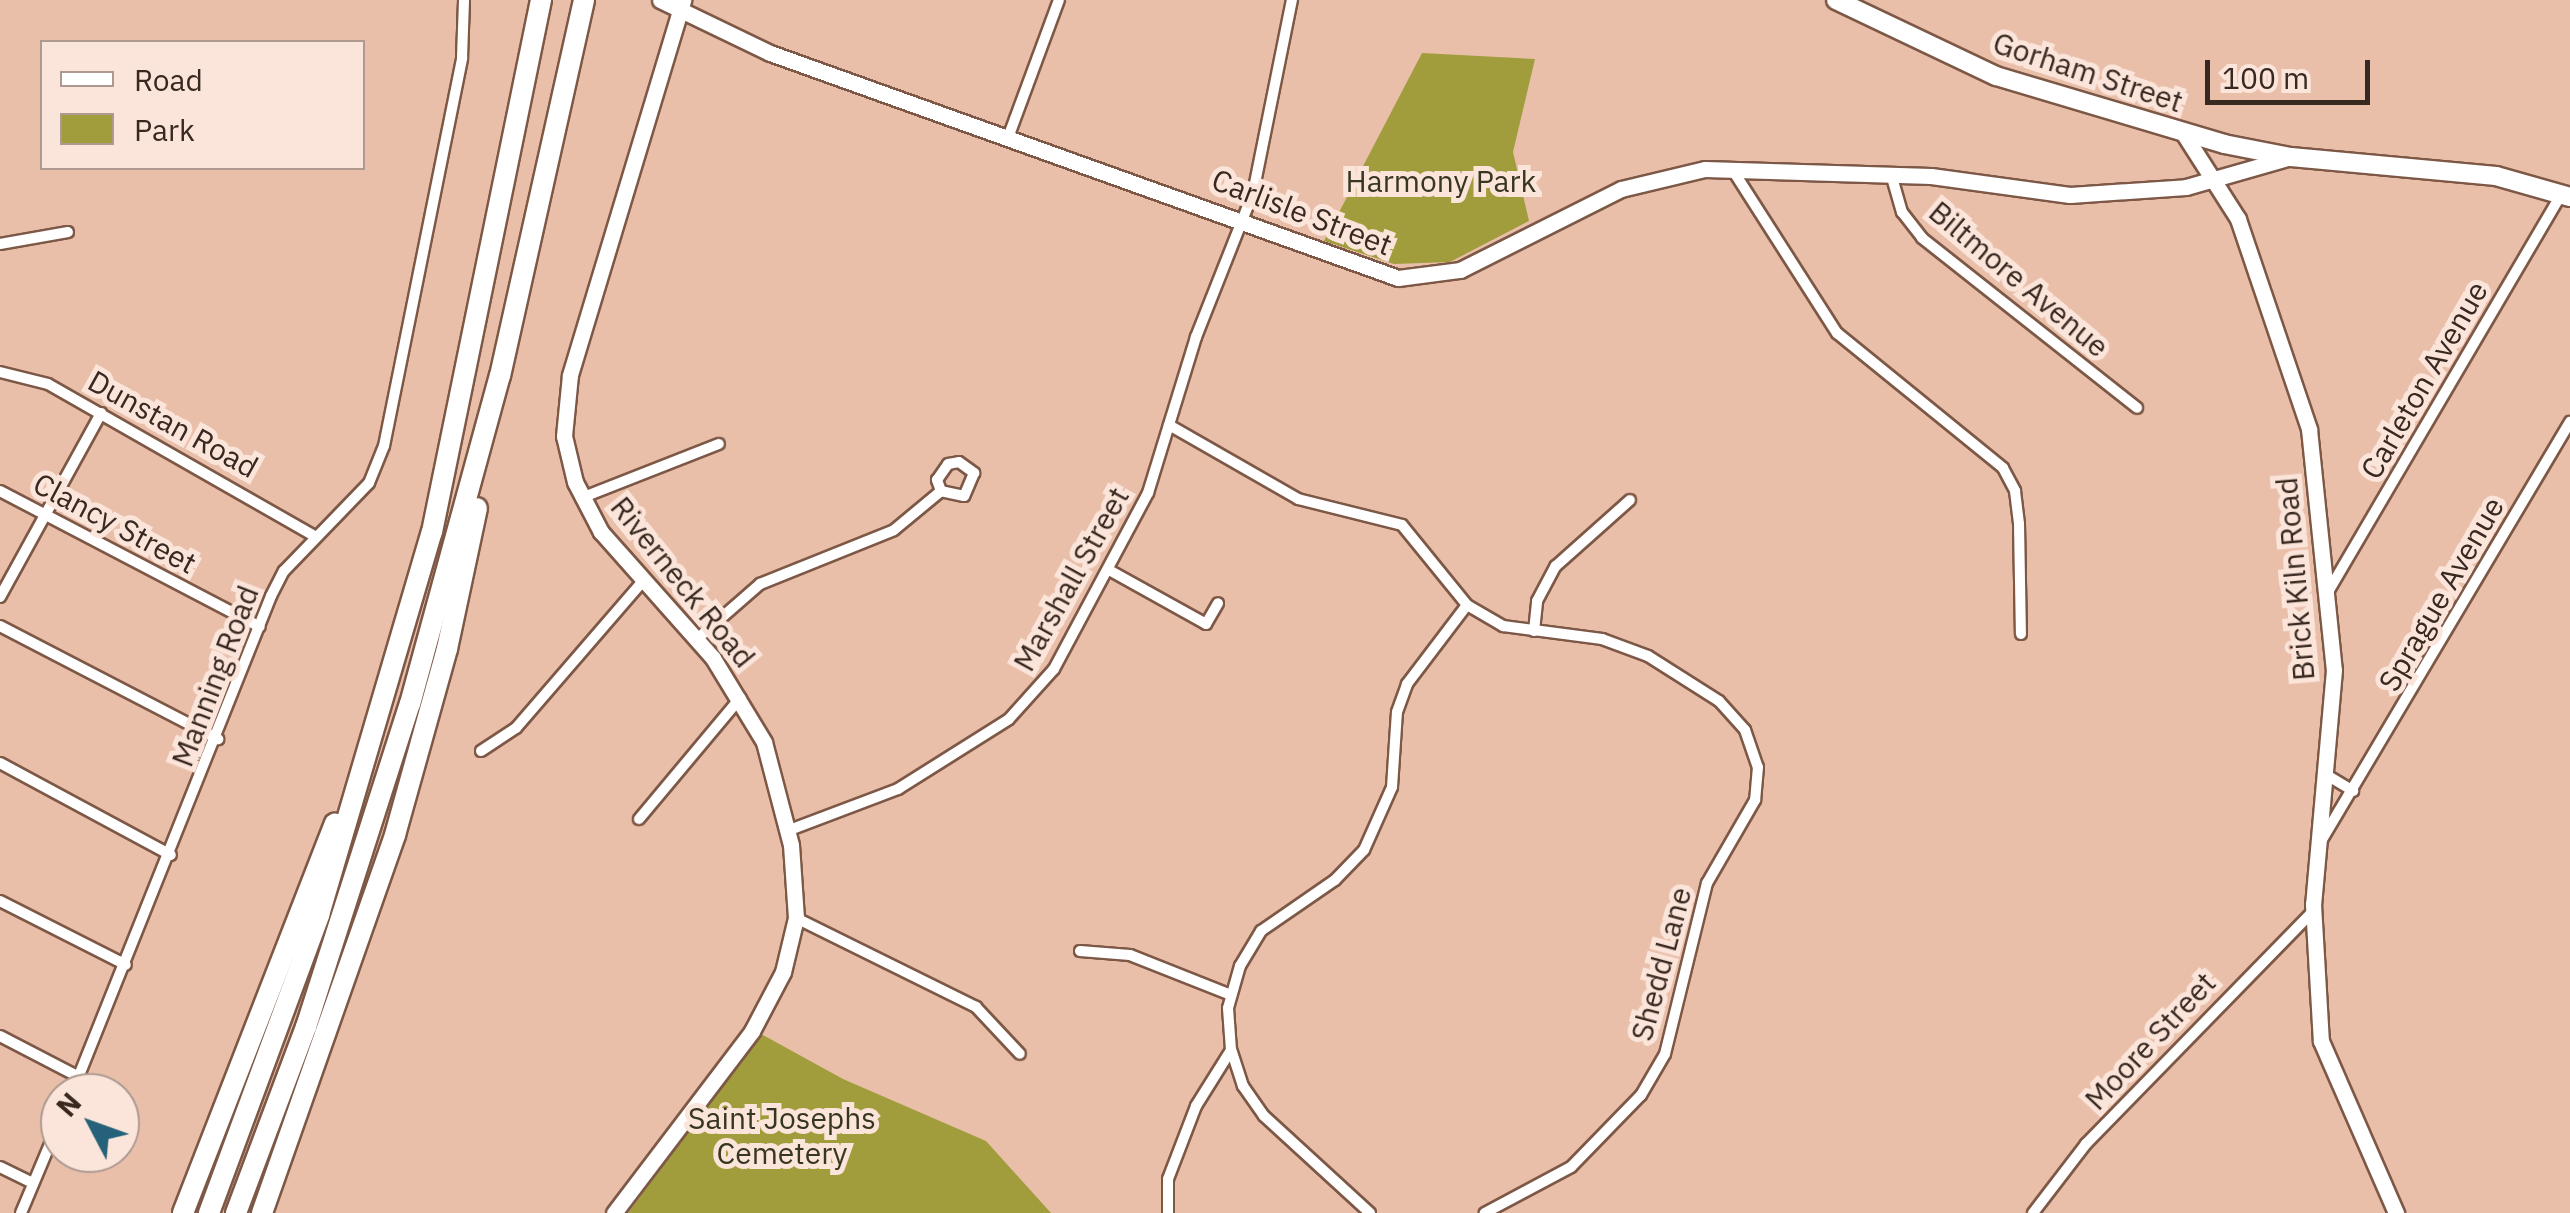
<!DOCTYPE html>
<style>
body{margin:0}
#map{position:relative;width:2570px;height:1213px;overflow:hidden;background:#e9bfaa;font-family:"IBM Plex Sans",sans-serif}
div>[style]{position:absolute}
.green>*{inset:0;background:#a19d3d}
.roads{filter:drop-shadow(2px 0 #7d5846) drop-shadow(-2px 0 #7d5846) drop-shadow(0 2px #7d5846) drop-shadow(0 -2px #7d5846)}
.street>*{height:10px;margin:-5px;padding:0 5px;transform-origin:5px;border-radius:5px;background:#fff}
.secondary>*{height:15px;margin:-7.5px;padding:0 7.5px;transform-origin:7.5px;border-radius:7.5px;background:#fff}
.primary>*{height:18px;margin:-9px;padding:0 9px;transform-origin:9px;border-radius:9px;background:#fff}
.highway>*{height:20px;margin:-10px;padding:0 10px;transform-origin:10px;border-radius:10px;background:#fff}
span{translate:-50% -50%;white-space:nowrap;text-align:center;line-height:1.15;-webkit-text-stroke:10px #fbe5da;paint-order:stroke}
.street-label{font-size:30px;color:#382820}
.park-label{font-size:30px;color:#37361f}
.legend{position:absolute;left:40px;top:40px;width:325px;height:130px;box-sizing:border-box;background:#fbe5da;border:2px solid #ad9990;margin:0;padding:12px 18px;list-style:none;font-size:30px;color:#382820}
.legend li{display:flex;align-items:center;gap:20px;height:50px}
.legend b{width:50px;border:2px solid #ad9990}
.north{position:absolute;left:40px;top:1073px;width:100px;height:100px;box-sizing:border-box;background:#fbe5da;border:2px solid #ad9990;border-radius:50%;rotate:311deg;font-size:28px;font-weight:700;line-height:40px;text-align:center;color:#382820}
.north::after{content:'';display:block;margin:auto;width:35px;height:45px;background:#256179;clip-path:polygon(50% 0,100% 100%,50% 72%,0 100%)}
.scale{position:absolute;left:2205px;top:60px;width:165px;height:45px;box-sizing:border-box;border:5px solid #382820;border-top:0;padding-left:12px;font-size:30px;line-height:35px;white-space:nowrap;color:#382820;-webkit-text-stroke:8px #fbe5da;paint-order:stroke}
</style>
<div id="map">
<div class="green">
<i style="clip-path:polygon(1422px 53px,1535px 59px,1513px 152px,1529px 221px,1450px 262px,1394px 264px,1324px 241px)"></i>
<i style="clip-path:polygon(761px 1034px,843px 1079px,986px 1141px,1051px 1213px,628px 1213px)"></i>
</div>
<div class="roads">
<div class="street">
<i style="left:1009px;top:135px;width:144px;rotate:-69.7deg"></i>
<i style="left:1732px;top:169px;width:195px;rotate:57.4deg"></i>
<i style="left:1837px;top:333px;width:214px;rotate:39.1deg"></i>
<i style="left:2003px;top:468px;width:26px;rotate:62deg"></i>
<i style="left:2015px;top:491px;width:33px;rotate:83deg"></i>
<i style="left:2019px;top:524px;width:110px;rotate:89deg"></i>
<i style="left:1891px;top:174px;width:40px;rotate:74deg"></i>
<i style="left:1902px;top:212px;width:33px;rotate:52deg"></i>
<i style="left:1922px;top:238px;width:274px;rotate:38.3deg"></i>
<i style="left:0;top:244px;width:69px;rotate:-10deg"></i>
<i style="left:0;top:372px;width:49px;rotate:14deg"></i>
<i style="left:48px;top:384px;width:306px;rotate:29.7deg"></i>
<i style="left:1169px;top:425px;width:149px;rotate:29.8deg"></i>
<i style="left:1298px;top:499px;width:107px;rotate:14deg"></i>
<i style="left:1402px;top:525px;width:103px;rotate:50.9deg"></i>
<i style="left:1467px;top:605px;width:42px;rotate:30.3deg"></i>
<i style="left:1503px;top:626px;width:100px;rotate:7.5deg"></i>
<i style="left:1602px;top:639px;width:49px;rotate:20.3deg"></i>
<i style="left:1648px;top:656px;width:84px;rotate:32.4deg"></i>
<i style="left:1719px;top:701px;width:39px;rotate:48deg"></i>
<i style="left:1745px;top:730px;width:39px;rotate:71deg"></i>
<i style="left:1758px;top:767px;width:33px;rotate:95deg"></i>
<i style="left:1755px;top:800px;width:96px;rotate:120deg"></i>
<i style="left:1707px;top:883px;width:176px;rotate:103.8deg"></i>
<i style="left:1665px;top:1054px;width:48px;rotate:120.3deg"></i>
<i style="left:1641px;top:1095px;width:100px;rotate:134.2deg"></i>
<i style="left:1571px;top:1167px;width:98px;rotate:151.9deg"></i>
<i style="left:0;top:491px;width:293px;rotate:27.6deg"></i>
<i style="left:581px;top:498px;width:148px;rotate:-21.4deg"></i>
<i style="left:1109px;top:570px;width:111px;rotate:29.1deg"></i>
<i style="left:1206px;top:624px;width:24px;rotate:-60deg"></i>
<i style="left:2328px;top:592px;width:463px;rotate:-59.6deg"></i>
<i style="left:0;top:597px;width:210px;rotate:-61.2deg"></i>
<i style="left:0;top:626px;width:246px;rotate:27.4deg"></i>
<i style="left:1534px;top:631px;width:30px;rotate:-84deg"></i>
<i style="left:1537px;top:601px;width:40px;rotate:-62deg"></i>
<i style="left:1556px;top:566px;width:99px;rotate:-41.7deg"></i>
<i style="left:697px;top:639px;width:84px;rotate:-41.1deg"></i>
<i style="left:760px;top:584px;width:144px;rotate:-21.9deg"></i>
<i style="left:894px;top:530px;width:61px;rotate:-39.7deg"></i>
<i style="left:941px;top:491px;width:12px;rotate:-110deg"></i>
<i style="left:937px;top:480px;width:19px;rotate:-55deg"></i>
<i style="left:948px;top:464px;width:11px;rotate:-10deg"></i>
<i style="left:959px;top:462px;width:19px;rotate:36deg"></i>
<i style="left:974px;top:473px;width:25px;rotate:113deg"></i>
<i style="left:964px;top:496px;width:24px;rotate:-168deg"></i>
<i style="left:481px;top:751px;width:42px;rotate:-33.3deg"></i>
<i style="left:516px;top:728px;width:194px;rotate:-49.2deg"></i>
<i style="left:0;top:763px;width:194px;rotate:28.3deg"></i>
<i style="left:2325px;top:774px;width:33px;rotate:31deg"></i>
<i style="left:639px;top:819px;width:158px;rotate:-50.1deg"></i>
<i style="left:787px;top:831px;width:119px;rotate:-20.7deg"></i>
<i style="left:898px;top:789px;width:131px;rotate:-32.2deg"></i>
<i style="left:1009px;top:719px;width:67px;rotate:-48deg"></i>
<i style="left:1054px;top:669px;width:200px;rotate:-61.9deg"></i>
<i style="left:1148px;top:493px;width:163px;rotate:-72.9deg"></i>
<i style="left:1196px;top:337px;width:155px;rotate:-68.4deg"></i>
<i style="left:1253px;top:193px;width:197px;rotate:-78.6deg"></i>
<i style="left:2320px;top:843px;width:490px;rotate:-59.3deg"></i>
<i style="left:0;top:901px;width:141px;rotate:26.9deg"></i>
<i style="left:796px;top:918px;width:201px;rotate:26.3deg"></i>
<i style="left:976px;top:1007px;width:64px;rotate:46.9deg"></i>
<i style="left:1080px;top:951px;width:50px;rotate:4.6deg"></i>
<i style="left:1130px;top:955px;width:109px;rotate:21.6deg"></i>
<i style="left:0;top:1036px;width:89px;rotate:27.4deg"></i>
<i style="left:72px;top:1093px;width:535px;rotate:-68.18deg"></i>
<i style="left:271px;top:596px;width:28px;rotate:-63deg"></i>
<i style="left:284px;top:571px;width:122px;rotate:-46deg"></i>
<i style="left:369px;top:483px;width:40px;rotate:-68deg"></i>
<i style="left:384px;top:446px;width:396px;rotate:-78.6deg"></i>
<i style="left:462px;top:58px;width:58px;rotate:-88deg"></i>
<i style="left:0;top:1167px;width:37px;rotate:26deg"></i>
<i style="left:21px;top:1213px;width:101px;rotate:-67.2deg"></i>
<i style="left:1168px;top:1213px;width:34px;rotate:-90deg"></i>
<i style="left:1168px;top:1179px;width:78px;rotate:-69deg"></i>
<i style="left:1196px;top:1106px;width:66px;rotate:-58deg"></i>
<i style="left:1370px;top:1213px;width:144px;rotate:-137.5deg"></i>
<i style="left:1264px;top:1116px;width:37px;rotate:-125deg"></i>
<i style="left:1243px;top:1086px;width:38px;rotate:-108deg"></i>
<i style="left:1231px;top:1050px;width:42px;rotate:-94.1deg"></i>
<i style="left:1228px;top:1008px;width:44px;rotate:-74.1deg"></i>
<i style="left:1240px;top:966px;width:41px;rotate:-59deg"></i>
<i style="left:1261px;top:931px;width:90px;rotate:-34.6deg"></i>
<i style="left:1335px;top:880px;width:42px;rotate:-46deg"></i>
<i style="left:1364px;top:850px;width:69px;rotate:-66deg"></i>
<i style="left:1392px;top:787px;width:75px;rotate:-86.2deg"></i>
<i style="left:1397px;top:712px;width:30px;rotate:-70deg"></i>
<i style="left:1407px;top:684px;width:99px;rotate:-52.8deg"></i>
<i style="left:2033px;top:1213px;width:87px;rotate:-52.5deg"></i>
<i style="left:2086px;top:1144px;width:325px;rotate:-45.7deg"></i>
</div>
<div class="secondary">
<i style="left:660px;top:0;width:122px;rotate:25.7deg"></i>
<i style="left:770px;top:53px;width:667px;rotate:19.71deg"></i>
<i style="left:1398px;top:278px;width:63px;rotate:-7.4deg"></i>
<i style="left:1460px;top:270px;width:180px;rotate:-26.7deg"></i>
<i style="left:1621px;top:189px;width:86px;rotate:-13.4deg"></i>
<i style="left:1705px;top:169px;width:226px;rotate:1.8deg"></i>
<i style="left:1931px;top:176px;width:140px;rotate:7.8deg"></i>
<i style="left:2070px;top:195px;width:116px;rotate:-3.9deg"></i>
<i style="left:2186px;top:187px;width:109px;rotate:-15.9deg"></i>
<i style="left:2182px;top:131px;width:104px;rotate:57.5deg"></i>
<i style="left:2238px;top:219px;width:222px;rotate:71.3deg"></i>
<i style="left:2309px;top:429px;width:242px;rotate:84.1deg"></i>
<i style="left:2334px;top:670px;width:235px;rotate:95.1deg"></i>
<i style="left:2313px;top:904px;width:137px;rotate:86.7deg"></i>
<i style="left:2321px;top:1041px;width:188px;rotate:66.4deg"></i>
<i style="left:614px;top:1213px;width:228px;rotate:-52.8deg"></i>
<i style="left:752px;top:1031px;width:67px;rotate:-62.3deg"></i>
<i style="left:783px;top:972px;width:56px;rotate:-76.5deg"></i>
<i style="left:796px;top:918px;width:73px;rotate:-93.9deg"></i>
<i style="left:791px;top:845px;width:106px;rotate:-104.7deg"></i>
<i style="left:764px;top:742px;width:98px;rotate:-121.3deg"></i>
<i style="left:713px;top:658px;width:169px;rotate:-131.6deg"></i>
<i style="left:601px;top:532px;width:56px;rotate:-117.5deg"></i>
<i style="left:575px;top:482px;width:47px;rotate:-103.4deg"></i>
<i style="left:564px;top:436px;width:61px;rotate:-84.4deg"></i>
<i style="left:570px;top:375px;width:392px;rotate:-73.2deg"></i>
</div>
<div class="primary">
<i style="left:1836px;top:0;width:177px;rotate:25.4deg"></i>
<i style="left:1996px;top:76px;width:238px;rotate:16.6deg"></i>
<i style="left:2224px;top:144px;width:68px;rotate:11deg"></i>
<i style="left:2291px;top:157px;width:206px;rotate:5.3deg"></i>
<i style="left:2496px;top:176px;width:77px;rotate:15.8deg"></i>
</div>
<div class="highway">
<i style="left:183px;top:1213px;width:418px;rotate:-68.7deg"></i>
<i style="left:209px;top:1213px;width:318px;rotate:-69.7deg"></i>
<i style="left:319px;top:915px;width:399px;rotate:-73.6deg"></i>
<i style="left:432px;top:532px;width:543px;rotate:-78.42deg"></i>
<i style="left:236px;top:1213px;width:199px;rotate:-69.4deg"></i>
<i style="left:306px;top:1027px;width:339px;rotate:-72.2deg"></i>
<i style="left:410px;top:704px;width:340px;rotate:-74.7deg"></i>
<i style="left:500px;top:376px;width:385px;rotate:-77.4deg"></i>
<i style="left:262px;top:1213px;width:401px;rotate:-70.6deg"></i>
<i style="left:395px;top:835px;width:193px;rotate:-74.4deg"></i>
<i style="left:447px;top:649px;width:144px;rotate:-78deg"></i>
</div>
</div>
<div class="street-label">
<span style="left:2088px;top:72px;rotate:18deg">Gorham Street</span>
<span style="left:1302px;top:212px;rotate:21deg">Carlisle Street</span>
<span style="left:2019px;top:279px;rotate:40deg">Biltmore Avenue</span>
<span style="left:2424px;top:380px;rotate:-60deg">Carleton Avenue</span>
<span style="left:173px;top:424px;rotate:29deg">Dunstan Road</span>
<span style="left:115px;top:523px;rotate:28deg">Clancy Street</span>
<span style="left:1071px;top:579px;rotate:-61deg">Marshall Street</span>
<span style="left:2295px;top:579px;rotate:-95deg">Brick Kiln Road</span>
<span style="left:683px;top:582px;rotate:51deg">Riverneck Road</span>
<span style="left:2441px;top:594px;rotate:-60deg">Sprague Avenue</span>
<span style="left:215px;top:676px;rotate:-69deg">Manning Road</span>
<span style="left:1661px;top:964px;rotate:-75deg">Shedd Lane</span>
<span style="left:2150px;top:1041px;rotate:-47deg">Moore Street</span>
</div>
<div class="park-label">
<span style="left:1441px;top:181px">Harmony Park</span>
<span style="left:782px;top:1135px">Saint Josephs<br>Cemetery</span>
</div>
<ul class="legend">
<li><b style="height:12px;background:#fff"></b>Road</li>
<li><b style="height:28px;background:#a19d3d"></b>Park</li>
</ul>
<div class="north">N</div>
<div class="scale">100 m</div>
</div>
